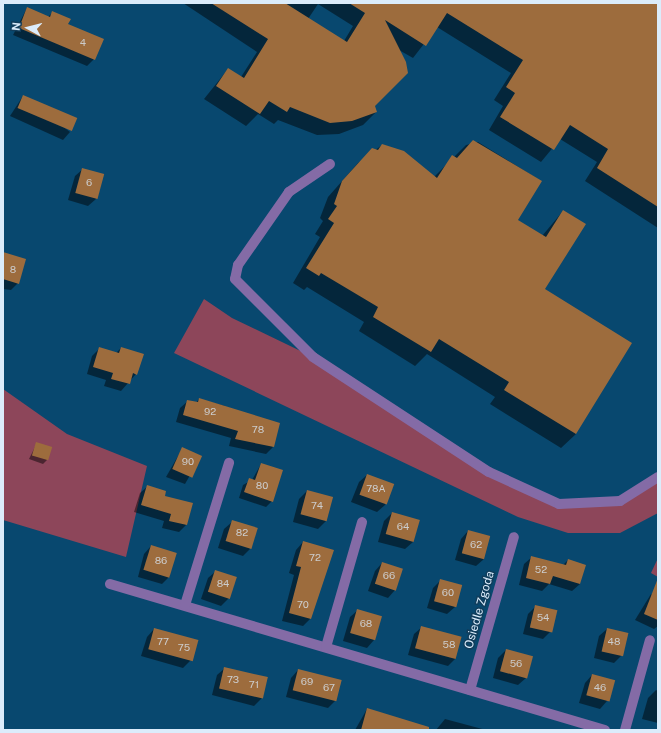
<!DOCTYPE html>
<style>
body{margin:0}
#map{position:relative;width:661px;height:733px;overflow:hidden;background:#08486f;font-family:"Public Sans",sans-serif}
div>[style]{position:absolute}
.green>*{inset:0;background:#8d465a}
.shadow>*{inset:0;background:#0007}
.building>*{inset:0;background:#9d6c3d;transform-origin:0 0}
.minor>*{height:10px;margin:-5px;padding:0 5px;transform-origin:5px;border-radius:5px;background:#846ba6}
span{translate:-50% -50%;white-space:nowrap;text-align:center;line-height:1.15;-webkit-text-stroke:3px #113d5b;paint-order:stroke}
.number-label{font-size:10px;color:#ccc}
.number-label span{-webkit-text-stroke-width:0}
.street-label{font-size:12px;color:#dbecfb}
.frame{position:absolute;inset:0;border:4px solid #dbecfb;pointer-events:none}
.north{position:absolute;left:8px;top:8px;width:40px;height:40px;-webkit-text-stroke:3px #113d5b;paint-order:stroke;rotate:277deg;font-size:11px;font-weight:700;line-height:16px;text-align:center;color:#dbecfb}
.north::after{content:'';display:block;margin:auto;width:14px;height:18px;background:#dbecfb;clip-path:polygon(50% 0,100% 100%,50% 72%,0 100%)}
</style>
<div id="map">
<div class="green">
<i style="clip-path:polygon(204px 299px,232px 318px,313px 357px,489px 472px,559px 504px,620px 501px,658px 477px,658px 513px,620px 533px,568px 533px,518px 517px,174px 353px)"></i>
<i style="clip-path:polygon(3px 389px,67px 434px,147px 466px,126px 557px,3px 520px)"></i>
<i style="clip-path:polygon(658px 558px,658px 577px,651px 573px)"></i>
</div>
<div class="shadow">
<i style="clip-path:polygon(evenodd,183px 3px,658px 3px,658px 228px,585px 181px,597px 162px,560px 139px,541px 162px,489px 130px,503px 106px,494px 100px,511px 73px,437px 27px,413px 58px,399px 50px,374px 105px,376px 112px,363px 125px,339px 134px,317px 135px,278px 120px,274px 124px,258px 114px,246px 126px,204px 99px,228px 69px,241px 77px,257px 52px,183px 3px,318px 4px,353px 26px,344px 41px,308px 19px,318px 4px)"></i>
<i style="clip-path:polygon(27px 8px,48px 17px,53px 12px,94px 59px,87px 66px,13px 35px)"></i>
<i style="clip-path:polygon(23px 96px,70px 132px,63px 140px,10px 116px)"></i>
<i style="clip-path:polygon(478px 142px,541px 181px,517px 220px,542px 236px,563px 211px,544px 290px,576px 434px,561px 448px,490px 404px,495px 397px,427px 354px,415px 366px,359px 331px,364px 322px,307px 287px,304px 290px,293px 283px,320px 237px,315px 234px,323px 221px,320px 218px,328px 197px,358px 163px,382px 145px,434px 177px,466px 145px)"></i>
<i style="clip-path:polygon(83px 169px,96px 199px,88px 206px,68px 200px,75px 176px)"></i>
<i style="clip-path:polygon(3px 253px,18px 283px,11px 290px,3px 289px)"></i>
<i style="clip-path:polygon(100px 348px,116px 353px,121px 348px,136px 374px,121px 391px,104px 386px,106px 380px,87px 374px,92px 356px)"></i>
<i style="clip-path:polygon(199px 399px,225px 406px,224px 410px,273px 447px,266px 454px,229px 446px,231px 438px,176px 422px,180px 408px,188px 401px,196px 403px)"></i>
<i style="clip-path:polygon(37px 443px,47px 460px,43px 464px,29px 459px)"></i>
<i style="clip-path:polygon(182px 449px,201px 456px,185px 484px,166px 477px)"></i>
<i style="clip-path:polygon(261px 464px,272px 501px,266px 507px,239px 498px,243px 485px,252px 480px)"></i>
<i style="clip-path:polygon(367px 475px,393px 485px,385px 505px,377px 512px,351px 502px,359px 482px)"></i>
<i style="clip-path:polygon(148px 486px,163px 497px,186px 525px,179px 532px,162px 528px,164px 521px,134px 512px,140px 493px)"></i>
<i style="clip-path:polygon(307px 491px,326px 521px,318px 529px,293px 522px,299px 499px)"></i>
<i style="clip-path:polygon(392px 513px,419px 521px,413px 542px,405px 549px,378px 542px,384px 521px)"></i>
<i style="clip-path:polygon(232px 522px,250px 549px,243px 556px,218px 548px,224px 529px)"></i>
<i style="clip-path:polygon(468px 531px,484px 559px,476px 566px,455px 560px,461px 539px)"></i>
<i style="clip-path:polygon(303px 542px,332px 551px,310px 619px,303px 626px,282px 621px,294px 575px,289px 573px,296px 550px)"></i>
<i style="clip-path:polygon(151px 546px,170px 576px,162px 584px,138px 577px,144px 554px)"></i>
<i style="clip-path:polygon(532px 557px,563px 565px,568px 560px,580px 584px,572px 591px,549px 584px,542px 591px,519px 585px,524px 564px)"></i>
<i style="clip-path:polygon(382px 563px,395px 590px,388px 598px,368px 591px,375px 571px)"></i>
<i style="clip-path:polygon(216px 571px,229px 598px,221px 606px,201px 599px,208px 578px)"></i>
<i style="clip-path:polygon(441px 580px,455px 607px,447px 614px,427px 608px,433px 588px)"></i>
<i style="clip-path:polygon(651px 594px,658px 598px,658px 626px,654px 629px,635px 620px)"></i>
<i style="clip-path:polygon(536px 606px,551px 631px,543px 639px,523px 634px,528px 614px)"></i>
<i style="clip-path:polygon(358px 610px,374px 640px,367px 648px,343px 641px,350px 617px)"></i>
<i style="clip-path:polygon(422px 627px,456px 658px,448px 666px,408px 655px,414px 634px)"></i>
<i style="clip-path:polygon(154px 629px,191px 660px,183px 668px,141px 656px,147px 637px)"></i>
<i style="clip-path:polygon(607px 629px,621px 656px,614px 663px,594px 658px,599px 636px)"></i>
<i style="clip-path:polygon(506px 650px,532px 657px,526px 678px,518px 685px,493px 678px,498px 658px)"></i>
<i style="clip-path:polygon(225px 668px,262px 698px,254px 706px,212px 695px,217px 675px)"></i>
<i style="clip-path:polygon(298px 670px,336px 700px,328px 708px,286px 697px,291px 678px)"></i>
<i style="clip-path:polygon(592px 675px,607px 701px,600px 709px,579px 703px,585px 683px)"></i>
<i style="clip-path:polygon(656px 690px,658px 691px,658px 723px,642px 719px,648px 698px)"></i>
<i style="clip-path:polygon(367px 709px,410px 730px,355px 730px)"></i>
<i style="clip-path:polygon(445px 719px,486px 730px,436px 730px)"></i>
</div>
<div class="building">
<i style="clip-path:polygon(211px 3px,285px 3px,347px 42px,365px 13px,349px 3px,658px 3px,658px 207px,597px 168px,608px 149px,570px 125px,554px 150px,500px 117px,515px 93px,506px 87px,523px 60px,447px 13px,426px 46px,385px 20px,406px 62px,408px 73px,375px 106px,377px 112px,352px 121px,330px 123px,290px 107px,287px 112px,269px 101px,260px 114px,216px 86px,228px 68px,244px 78px,268px 39px)"></i>
<i style="clip-path:polygon(27px 7px,50px 17px,52px 11px,71px 19px,68px 24px,104px 39px,95px 60px,19px 28px)"></i>
<i style="left:23px;top:95px;width:59px;height:14px;rotate:23deg"></i>
<i style="clip-path:polygon(473px 140px,542px 181px,518px 220px,546px 237px,563px 210px,586px 224px,545px 289px,632px 343px,576px 434px,504px 390px,509px 382px,439px 339px,431px 352px,373px 317px,378px 307px,321px 273px,319px 276px,306px 268px,334px 223px,328px 219px,337px 206px,334px 204px,342px 181px,372px 148px,378px 150px,382px 144px,404px 151px,437px 178px,452px 155px,457px 158px)"></i>
<i style="left:82px;top:168px;width:23px;height:26px;rotate:15deg"></i>
<i style="clip-path:polygon(3px 252px,26px 259px,19px 284px,3px 279px)"></i>
<i style="clip-path:polygon(99px 347px,119px 353px,121px 347px,144px 354px,137px 375px,133px 373px,130px 384px,111px 379px,113px 373px,93px 367px)"></i>
<i style="clip-path:polygon(199px 398px,280px 423px,274px 447px,235px 439px,238px 431px,183px 415px,187px 400px,198px 402px)"></i>
<i style="left:36px;top:442px;width:17px;height:14px;rotate:17deg"></i>
<i style="left:182px;top:447px;width:22px;height:24px;rotate:24deg"></i>
<i style="clip-path:polygon(261px 463px,283px 470px,273px 502px,244px 492px,249px 478px,255px 480px)"></i>
<i style="left:367px;top:474px;width:29px;height:22px;rotate:20deg"></i>
<i style="clip-path:polygon(147px 485px,166px 491px,165px 496px,193px 503px,187px 525px,169px 521px,171px 514px,141px 505px)"></i>
<i style="left:307px;top:490px;width:27px;height:25px;rotate:15deg"></i>
<i style="left:392px;top:512px;width:29px;height:23px;rotate:16deg"></i>
<i style="left:232px;top:520px;width:27px;height:22px;rotate:17deg"></i>
<i style="left:468px;top:530px;width:23px;height:24px;rotate:15deg"></i>
<i style="clip-path:polygon(303px 541px,334px 550px,311px 619px,289px 613px,301px 567px,296px 566px)"></i>
<i style="left:151px;top:545px;width:27px;height:26px;rotate:17deg"></i>
<i style="clip-path:polygon(531px 556px,566px 565px,568px 559px,586px 565px,580px 584px,553px 576px,550px 584px,526px 578px)"></i>
<i style="left:382px;top:562px;width:22px;height:23px;rotate:18deg"></i>
<i style="left:215px;top:570px;width:23px;height:23px;rotate:18deg"></i>
<i style="clip-path:polygon(658px 578px,658px 620px,644px 614px)"></i>
<i style="left:440px;top:579px;width:23px;height:23px;rotate:15deg"></i>
<i style="left:535px;top:605px;width:23px;height:23px;rotate:13deg"></i>
<i style="left:357px;top:609px;width:26px;height:25px;rotate:16deg"></i>
<i style="left:421px;top:626px;width:42px;height:23px;rotate:15deg"></i>
<i style="left:154px;top:628px;width:46px;height:22px;rotate:15deg"></i>
<i style="left:607px;top:628px;width:22px;height:24px;rotate:13deg"></i>
<i style="left:506px;top:649px;width:28px;height:23px;rotate:15deg"></i>
<i style="left:224px;top:667px;width:45px;height:22px;rotate:13deg"></i>
<i style="left:298px;top:669px;width:45px;height:22px;rotate:14deg"></i>
<i style="left:592px;top:674px;width:24px;height:22px;rotate:15deg"></i>
<i style="clip-path:polygon(367px 708px,429px 727px,429px 730px,361px 730px)"></i>
</div>
<div class="minor">
<i style="left:330px;top:164px;width:50px;rotate:145.7deg"></i>
<i style="left:289px;top:192px;width:89px;rotate:124.9deg"></i>
<i style="left:238px;top:265px;width:14px;rotate:102deg"></i>
<i style="left:235px;top:279px;width:110px;rotate:45deg"></i>
<i style="left:313px;top:357px;width:210px;rotate:33.2deg"></i>
<i style="left:489px;top:472px;width:77px;rotate:24.6deg"></i>
<i style="left:559px;top:504px;width:61px;rotate:-2.8deg"></i>
<i style="left:620px;top:501px;width:45px;rotate:-32.3deg"></i>
<i style="left:110px;top:584px;width:516px;rotate:16.43deg"></i>
<i style="left:185px;top:605px;width:149px;rotate:-72.8deg"></i>
<i style="left:326px;top:647px;width:130px;rotate:-73.9deg"></i>
<i style="left:470px;top:690px;width:159px;rotate:-74deg"></i>
<i style="left:625px;top:730px;width:93px;rotate:-74.5deg"></i>
</div>
<div class="number-label">
<span style="left:83px;top:43px">4</span>
<span style="left:89px;top:183px">6</span>
<span style="left:13px;top:270px">8</span>
<span style="left:210px;top:412px">92</span>
<span style="left:258px;top:430px">78</span>
<span style="left:188px;top:462px">90</span>
<span style="left:262px;top:486px">80</span>
<span style="left:376px;top:489px">78A</span>
<span style="left:317px;top:506px">74</span>
<span style="left:403px;top:527px">64</span>
<span style="left:242px;top:533px">82</span>
<span style="left:476px;top:545px">62</span>
<span style="left:315px;top:558px">72</span>
<span style="left:161px;top:561px">86</span>
<span style="left:541px;top:570px">52</span>
<span style="left:389px;top:576px">66</span>
<span style="left:223px;top:584px">84</span>
<span style="left:448px;top:593px">60</span>
<span style="left:303px;top:605px">70</span>
<span style="left:543px;top:618px">54</span>
<span style="left:366px;top:624px">68</span>
<span style="left:163px;top:642px">77</span>
<span style="left:614px;top:642px">48</span>
<span style="left:449px;top:645px">58</span>
<span style="left:184px;top:648px">75</span>
<span style="left:516px;top:664px">56</span>
<span style="left:233px;top:680px">73</span>
<span style="left:307px;top:682px">69</span>
<span style="left:254px;top:685px">71</span>
<span style="left:329px;top:688px">67</span>
<span style="left:600px;top:688px">46</span>
</div>
<div class="street-label">
<span style="left:480px;top:610px;rotate:-74deg">Osiedle Zgoda</span>
</div>
<div class="frame"></div>
<div class="north">N</div>
</div>
